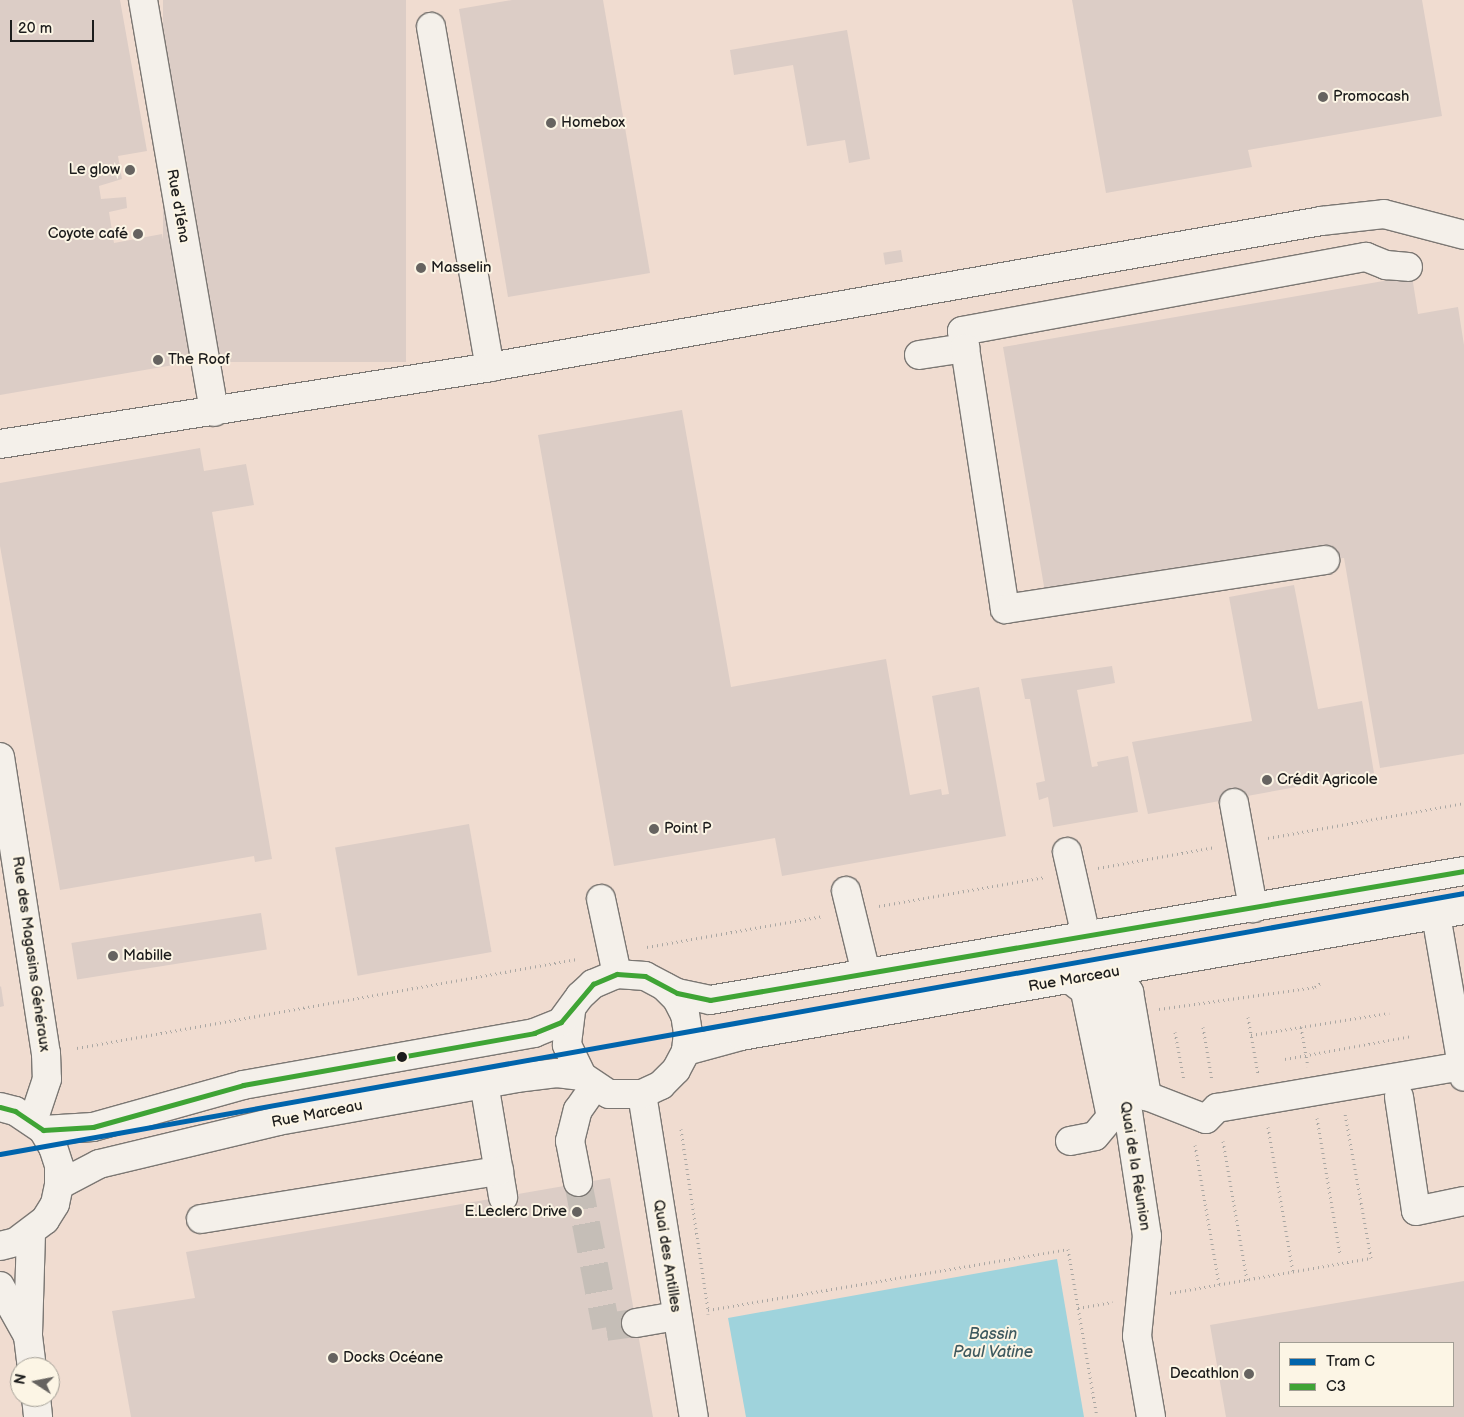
<!DOCTYPE html>
<meta charset="utf-8">
<style>
body{margin:0}
#map{position:relative;width:1464px;height:1417px;overflow:hidden;background:#efe6de;font-family:"Balsamiq Sans",sans-serif}
div>[style]{position:absolute}
.built>*{inset:0;background:#f0dcd0}
.water>*{inset:0;background:#9fd3dc}
.building>*{inset:0;background:#dccdc6;transform-origin:0 0}
.minor-tunnel>*{height:28px;margin-top:-14px;transform-origin:0;background:repeating-linear-gradient(90deg,#c5beb7 0 28px,transparent 0 42px)}
.path>*{height:3px;margin-top:-1.5px;transform-origin:0;background:repeating-linear-gradient(90deg,#aaa7a3 0 1px,transparent 0 5px)}
.roads{filter:drop-shadow(1px 0 #7b7773) drop-shadow(-1px 0 #7b7773) drop-shadow(0 1px #7b7773) drop-shadow(0 -1px #7b7773)}
.minor>*{height:28px;margin:-14px;padding:0 14px;transform-origin:14px;border-radius:14px;background:#f4f0ea}
.major>*{height:28px;margin:-14px;padding:0 14px;transform-origin:14px;border-radius:14px;background:#f4f0ea}
.bus-1>*{height:5px;margin:-2.5px;padding:0 2.5px;transform-origin:2.5px;border-radius:2.5px;background:#3fa435}
.tram-1>*{height:5px;margin:-2.5px;padding:0 2.5px;transform-origin:2.5px;border-radius:2.5px;background:#0064ac}
.dots>*{width:14px;height:14px;translate:-50% -50%;box-sizing:border-box;border:2px solid #fcf5e5;border-radius:50%}
span{translate:-50% -50%;white-space:nowrap;text-align:center;line-height:1.15;-webkit-text-stroke:4px #fcf5e5;paint-order:stroke}
.poi-label{font-size:15px;color:#1c1c1c}
.left{translate:0 -50%;text-align:left}
.right{translate:-100% -50%;text-align:right}
.street-label{font-size:15px;color:#1c1c1c}
.water-label{font-size:16px;color:#3e595f;font-style:italic}
.legend{position:absolute;left:1279px;top:1342px;width:175px;height:65px;box-sizing:border-box;background:#fcf5e5;border:1px solid #a29e95;margin:0;padding:6px 9px;list-style:none;font-size:15px;color:#1c1c1c}
.legend li{display:flex;align-items:center;gap:10px;height:25px}
.legend b{width:25px;border:1px solid #a29e95}
.north{position:absolute;left:10px;top:1357px;width:50px;height:50px;box-sizing:border-box;background:#fcf5e5;border:1px solid #a29e95;border-radius:50%;rotate:281deg;font-size:14px;font-weight:700;line-height:20px;text-align:center;color:#1c1c1c}
.north::after{content:'';display:block;margin:auto;width:18px;height:22px;background:#666360;clip-path:polygon(50% 0,100% 100%,50% 72%,0 100%)}
.scale{position:absolute;left:10px;top:20px;width:84px;height:22px;box-sizing:border-box;border:2px solid #1c1c1c;border-top:0;padding-left:6px;font-size:15px;line-height:18px;white-space:nowrap;color:#1c1c1c;-webkit-text-stroke:4px #fcf5e5;paint-order:stroke}
</style>
<div id="map">
<div class="built">
<i style="clip-path:polygon(evenodd,0 0,1464px 0,1464px 1417px,0 1417px,0 0,1280px 1343px,1453px 1343px,1453px 1406px,1280px 1406px,1280px 1343px,0 0,20px 1367px,50px 1367px,50px 1397px,20px 1397px,20px 1367px)"></i>
</div>
<div class="water">
<i style="clip-path:polygon(1057px 1259px,1084px 1417px,746px 1417px,728px 1318px)"></i>
</div>
<div class="building">
<i style="clip-path:polygon(0 0,120px 0,147px 151px,118px 156px,122px 179px,99px 186px,101px 199px,126px 197px,127px 208px,109px 212px,114px 243px,162px 234px,185px 363px,0 395px)"></i>
<i style="left:163px;top:0;width:243px;height:362px"></i>
<i style="clip-path:polygon(512px 0,603px 0,650px 273px,508px 297px,459px 9px)"></i>
<i style="clip-path:polygon(1072px 0,1422px 0,1442px 116px,1248px 150px,1252px 167px,1106px 193px)"></i>
<i style="clip-path:polygon(847px 30px,870px 159px,849px 163px,845px 140px,807px 146px,793px 65px,734px 75px,730px 50px)"></i>
<i style="left:901px;top:250px;width:12px;height:18px;rotate:81deg"></i>
<i style="clip-path:polygon(1412px 276px,1418px 314px,1458px 307px,1464px 345px,1464px 754px,1380px 768px,1344px 558px,1046px 598px,1003px 347px)"></i>
<i style="clip-path:polygon(682px 410px,731px 687px,886px 659px,910px 795px,941px 789px,942px 795px,949px 794px,932px 696px,979px 687px,1006px 836px,782px 876px,775px 838px,614px 866px,538px 435px)"></i>
<i style="clip-path:polygon(200px 448px,204px 471px,246px 464px,254px 505px,212px 512px,272px 859px,255px 862px,254px 856px,60px 890px,0 546px,0 483px)"></i>
<i style="clip-path:polygon(1294px 585px,1318px 709px,1362px 701px,1374px 773px,1148px 814px,1132px 742px,1252px 721px,1229px 597px)"></i>
<i style="clip-path:polygon(1112px 666px,1115px 683px,1077px 690px,1092px 767px,1098px 766px,1097px 762px,1128px 756px,1138px 812px,1053px 827px,1048px 797px,1039px 800px,1036px 783px,1045px 781px,1030px 699px,1025px 699px,1021px 679px)"></i>
<i style="left:469px;top:824px;width:130px;height:136px;rotate:80deg"></i>
<i style="left:261px;top:913px;width:37px;height:192px;rotate:81deg"></i>
<i style="clip-path:polygon(1px 986px,4px 1006px,0 1007px,0 987px)"></i>
<i style="clip-path:polygon(610px 1178px,653px 1417px,131px 1417px,112px 1311px,195px 1298px,186px 1252px)"></i>
<i style="clip-path:polygon(evenodd,1464px 1281px,1464px 1417px,1226px 1417px,1210px 1325px,1464px 1281px,1280px 1343px,1453px 1343px,1453px 1406px,1280px 1406px,1280px 1343px)"></i>
</div>
<div class="minor-tunnel">
<i style="left:578px;top:1182px;width:148px;rotate:79.1deg"></i>
<i style="left:606px;top:1327px;width:30px;rotate:-8deg"></i>
</div>
<div class="path">
<i style="left:1268px;top:838px;width:199px;rotate:-10.1deg"></i>
<i style="left:1098px;top:868px;width:119px;rotate:-10.2deg"></i>
<i style="left:879px;top:906px;width:169px;rotate:-9.9deg"></i>
<i style="left:647px;top:947px;width:179px;rotate:-10deg"></i>
<i style="left:1159px;top:1009px;width:158px;rotate:-8deg"></i>
<i style="left:1315px;top:987px;width:7px;rotate:-34deg"></i>
<i style="left:1248px;top:1017px;width:58px;rotate:80deg"></i>
<i style="left:1203px;top:1027px;width:54px;rotate:80.4deg"></i>
<i style="left:1301px;top:1027px;width:40px;rotate:80deg"></i>
<i style="left:1175px;top:1032px;width:49px;rotate:79.4deg"></i>
<i style="left:1251px;top:1035px;width:140px;rotate:-9.1deg"></i>
<i style="left:77px;top:1048px;width:508px;rotate:-10.09deg"></i>
<i style="left:1285px;top:1059px;width:128px;rotate:-10.3deg"></i>
<i style="left:1317px;top:1118px;width:138px;rotate:80.4deg"></i>
<i style="left:1268px;top:1127px;width:147px;rotate:80.2deg"></i>
<i style="left:681px;top:1129px;width:183px;rotate:81.5deg"></i>
<i style="left:1223px;top:1141px;width:141px;rotate:80.2deg"></i>
<i style="left:1195px;top:1145px;width:141px;rotate:80.2deg"></i>
<i style="left:1170px;top:1293px;width:204px;rotate:-9.9deg"></i>
<i style="left:1371px;top:1258px;width:147px;rotate:-100.2deg"></i>
<i style="left:1078px;top:1308px;width:35px;rotate:-10deg"></i>
<i style="left:708px;top:1314px;width:4px;rotate:-90deg"></i>
<i style="left:708px;top:1310px;width:365px;rotate:-9.6deg"></i>
<i style="left:1068px;top:1249px;width:170px;rotate:80.2deg"></i>
</div>
<div class="roads">
<div class="minor">
<i style="left:143px;top:0;width:418px;rotate:80.2deg"></i>
<i style="left:431px;top:27px;width:345px;rotate:80.2deg"></i>
<i style="left:965px;top:348px;width:17px;rotate:-100deg"></i>
<i style="left:962px;top:331px;width:411px;rotate:-10.4deg"></i>
<i style="left:1366px;top:257px;width:22px;rotate:22deg"></i>
<i style="left:1386px;top:265px;width:22px;rotate:5deg"></i>
<i style="left:919px;top:355px;width:47px;rotate:-8.7deg"></i>
<i style="left:965px;top:348px;width:264px;rotate:81.3deg"></i>
<i style="left:1005px;top:609px;width:324px;rotate:-8.7deg"></i>
<i style="left:0;top:444px;width:496px;rotate:-8.9deg"></i>
<i style="left:490px;top:367px;width:844px;rotate:-9.96deg"></i>
<i style="left:1321px;top:221px;width:63px;rotate:-6.3deg"></i>
<i style="left:1384px;top:214px;width:83px;rotate:14.7deg"></i>
<i style="left:0;top:757px;width:300px;rotate:81.2deg"></i>
<i style="left:46px;top:1053px;width:26px;rotate:88deg"></i>
<i style="left:47px;top:1079px;width:44px;rotate:108.4deg"></i>
<i style="left:1234px;top:803px;width:107px;rotate:79.7deg"></i>
<i style="left:1067px;top:852px;width:86px;rotate:77.3deg"></i>
<i style="left:846px;top:891px;width:84px;rotate:76.3deg"></i>
<i style="left:601px;top:899px;width:77px;rotate:78deg"></i>
<i style="left:1436px;top:915px;width:164px;rotate:80.2deg"></i>
<i style="left:484px;top:1083px;width:116px;rotate:80.5deg"></i>
<i style="left:642px;top:1094px;width:327px;rotate:80.9deg"></i>
<i style="left:1399px;top:1097px;width:115px;rotate:81.5deg"></i>
<i style="left:1416px;top:1211px;width:49px;rotate:-11.8deg"></i>
<i style="left:1070px;top:1141px;width:25px;rotate:-11deg"></i>
<i style="left:1095px;top:1136px;width:25px;rotate:-50deg"></i>
<i style="left:1111px;top:1117px;width:129px;rotate:-101.7deg"></i>
<i style="left:1085px;top:991px;width:18px;rotate:-142deg"></i>
<i style="left:578px;top:1182px;width:42px;rotate:-101deg"></i>
<i style="left:570px;top:1141px;width:32px;rotate:-76deg"></i>
<i style="left:578px;top:1110px;width:28px;rotate:-55deg"></i>
<i style="left:201px;top:1219px;width:302px;rotate:-9.2deg"></i>
<i style="left:31px;top:1233px;width:103px;rotate:91.7deg"></i>
<i style="left:28px;top:1336px;width:31px;rotate:83deg"></i>
<i style="left:0;top:1286px;width:57px;rotate:60.8deg"></i>
<i style="left:636px;top:1323px;width:41px;rotate:-9.9deg"></i>
<i style="left:36px;top:1397px;width:20px;rotate:84deg"></i>
<i style="left:1151px;top:1417px;width:82px;rotate:-99.8deg"></i>
<i style="left:1137px;top:1336px;width:100px;rotate:-84.3deg"></i>
<i style="left:1147px;top:1236px;width:265px;rotate:-98.7deg"></i>
<i style="left:1107px;top:974px;width:14px;rotate:17deg"></i>
<i style="left:1120px;top:978px;width:17px;rotate:57deg"></i>
<i style="left:1129px;top:992px;width:106px;rotate:80.2deg"></i>
<i style="left:1147px;top:1096px;width:63px;rotate:21.3deg"></i>
<i style="left:1206px;top:1119px;width:16px;rotate:-45deg"></i>
<i style="left:1217px;top:1108px;width:249px;rotate:-9.7deg"></i>
</div>
<div class="major">
<i style="left:571px;top:1011px;width:34px;rotate:97deg"></i>
<i style="left:567px;top:1045px;width:34px;rotate:64deg"></i>
<i style="left:582px;top:1076px;width:32px;rotate:34deg"></i>
<i style="left:609px;top:1094px;width:33px"></i>
<i style="left:642px;top:1094px;width:21px;rotate:-25deg"></i>
<i style="left:661px;top:1085px;width:21px;rotate:-45deg"></i>
<i style="left:676px;top:1070px;width:21px;rotate:-62deg"></i>
<i style="left:686px;top:1051px;width:18px;rotate:-84deg"></i>
<i style="left:688px;top:1033px;width:18px;rotate:-99deg"></i>
<i style="left:685px;top:1015px;width:18px;rotate:-117deg"></i>
<i style="left:677px;top:999px;width:17px;rotate:-135deg"></i>
<i style="left:686px;top:1051px;width:57px;rotate:-15.3deg"></i>
<i style="left:741px;top:1036px;width:734px;rotate:-9.89deg"></i>
<i style="left:0;top:1107px;width:16px;rotate:15deg"></i>
<i style="left:15px;top:1111px;width:34px;rotate:34deg"></i>
<i style="left:43px;top:1130px;width:20px;rotate:60deg"></i>
<i style="left:53px;top:1147px;width:20px;rotate:72deg"></i>
<i style="left:59px;top:1166px;width:19px;rotate:90deg"></i>
<i style="left:59px;top:1185px;width:19px;rotate:102deg"></i>
<i style="left:55px;top:1204px;width:19px;rotate:122deg"></i>
<i style="left:45px;top:1220px;width:36px;rotate:143deg"></i>
<i style="left:16px;top:1242px;width:16px;rotate:166deg"></i>
<i style="left:43px;top:1130px;width:50px;rotate:-3.4deg"></i>
<i style="left:93px;top:1127px;width:156px;rotate:-15.6deg"></i>
<i style="left:243px;top:1085px;width:296px;rotate:-10.1deg"></i>
<i style="left:534px;top:1033px;width:29px;rotate:-22deg"></i>
<i style="left:561px;top:1022px;width:32px;rotate:-54deg"></i>
<i style="left:580px;top:996px;width:18px;rotate:-43deg"></i>
<i style="left:593px;top:984px;width:26px;rotate:-23deg"></i>
<i style="left:617px;top:974px;width:28px;rotate:4deg"></i>
<i style="left:645px;top:976px;width:36px;rotate:28deg"></i>
<i style="left:677px;top:993px;width:34px;rotate:12deg"></i>
<i style="left:710px;top:1000px;width:765px;rotate:-9.71deg"></i>
<i style="left:59px;top:1185px;width:45px;rotate:-27.7deg"></i>
<i style="left:99px;top:1164px;width:184px;rotate:-13.5deg"></i>
<i style="left:278px;top:1121px;width:242px;rotate:-10.2deg"></i>
<i style="left:516px;top:1078px;width:41px;rotate:-7deg"></i>
<i style="left:557px;top:1073px;width:25px;rotate:7deg"></i>
</div>
</div>
<div class="bus-1">
<i style="left:0;top:1107px;width:16px;rotate:15deg"></i>
<i style="left:15px;top:1111px;width:34px;rotate:34deg"></i>
<i style="left:43px;top:1130px;width:50px;rotate:-3.4deg"></i>
<i style="left:93px;top:1127px;width:156px;rotate:-15.6deg"></i>
<i style="left:243px;top:1085px;width:296px;rotate:-10.1deg"></i>
<i style="left:534px;top:1033px;width:29px;rotate:-22deg"></i>
<i style="left:561px;top:1022px;width:50px;rotate:-49.9deg"></i>
<i style="left:593px;top:984px;width:26px;rotate:-23deg"></i>
<i style="left:617px;top:974px;width:28px;rotate:4deg"></i>
<i style="left:645px;top:976px;width:36px;rotate:28deg"></i>
<i style="left:677px;top:993px;width:34px;rotate:12deg"></i>
<i style="left:710px;top:1000px;width:765px;rotate:-9.71deg"></i>
</div>
<div class="tram-1">
<i style="left:0;top:1154px;width:1487px;rotate:-10.11deg"></i>
</div>
<div class="dots">
<i style="left:1323px;top:97px;background:#666360"></i>
<i style="left:551px;top:123px;background:#666360"></i>
<i style="left:130px;top:170px;background:#666360"></i>
<i style="left:138px;top:234px;background:#666360"></i>
<i style="left:421px;top:268px;background:#666360"></i>
<i style="left:158px;top:360px;background:#666360"></i>
<i style="left:1267px;top:780px;background:#666360"></i>
<i style="left:654px;top:829px;background:#666360"></i>
<i style="left:113px;top:956px;background:#666360"></i>
<i style="left:402px;top:1057px;background:#1c1c1c"></i>
<i style="left:577px;top:1212px;background:#666360"></i>
<i style="left:333px;top:1358px;background:#666360"></i>
<i style="left:1249px;top:1374px;background:#666360"></i>
</div>
<div class="poi-label">
<span class="left" style="left:1333px;top:97px">Promocash</span>
<span class="left" style="left:561px;top:123px">Homebox</span>
<span class="right" style="left:120px;top:170px">Le glow</span>
<span class="right" style="left:128px;top:234px">Coyote café</span>
<span class="left" style="left:431px;top:268px">Masselin</span>
<span class="left" style="left:168px;top:360px">The Roof</span>
<span class="left" style="left:1277px;top:780px">Crédit Agricole</span>
<span class="left" style="left:664px;top:829px">Point P</span>
<span class="left" style="left:123px;top:956px">Mabille</span>
<span class="right" style="left:567px;top:1212px">E.Leclerc Drive</span>
<span class="left" style="left:343px;top:1358px">Docks Océane</span>
<span class="right" style="left:1239px;top:1374px">Decathlon</span>
</div>
<div class="street-label">
<span style="left:178px;top:206px;rotate:80deg">Rue d'Iéna</span>
<span style="left:31px;top:954px;rotate:82deg">Rue des Magasins Généraux</span>
<span style="left:1074px;top:979px;rotate:-10deg">Rue Marceau</span>
<span style="left:317px;top:1114px;rotate:-11deg">Rue Marceau</span>
<span style="left:1135px;top:1166px;rotate:81deg">Quai de la Réunion</span>
<span style="left:667px;top:1256px;rotate:81deg">Quai des Antilles</span>
</div>
<div class="water-label">
<span style="left:993px;top:1344px">Bassin<br>Paul Vatine</span>
</div>
<ul class="legend">
<li><b style="height:6px;background:#0064ac"></b>Tram C</li>
<li><b style="height:6px;background:#3fa435"></b>C3</li>
</ul>
<div class="north">N</div>
<div class="scale">20 m</div>
</div>
